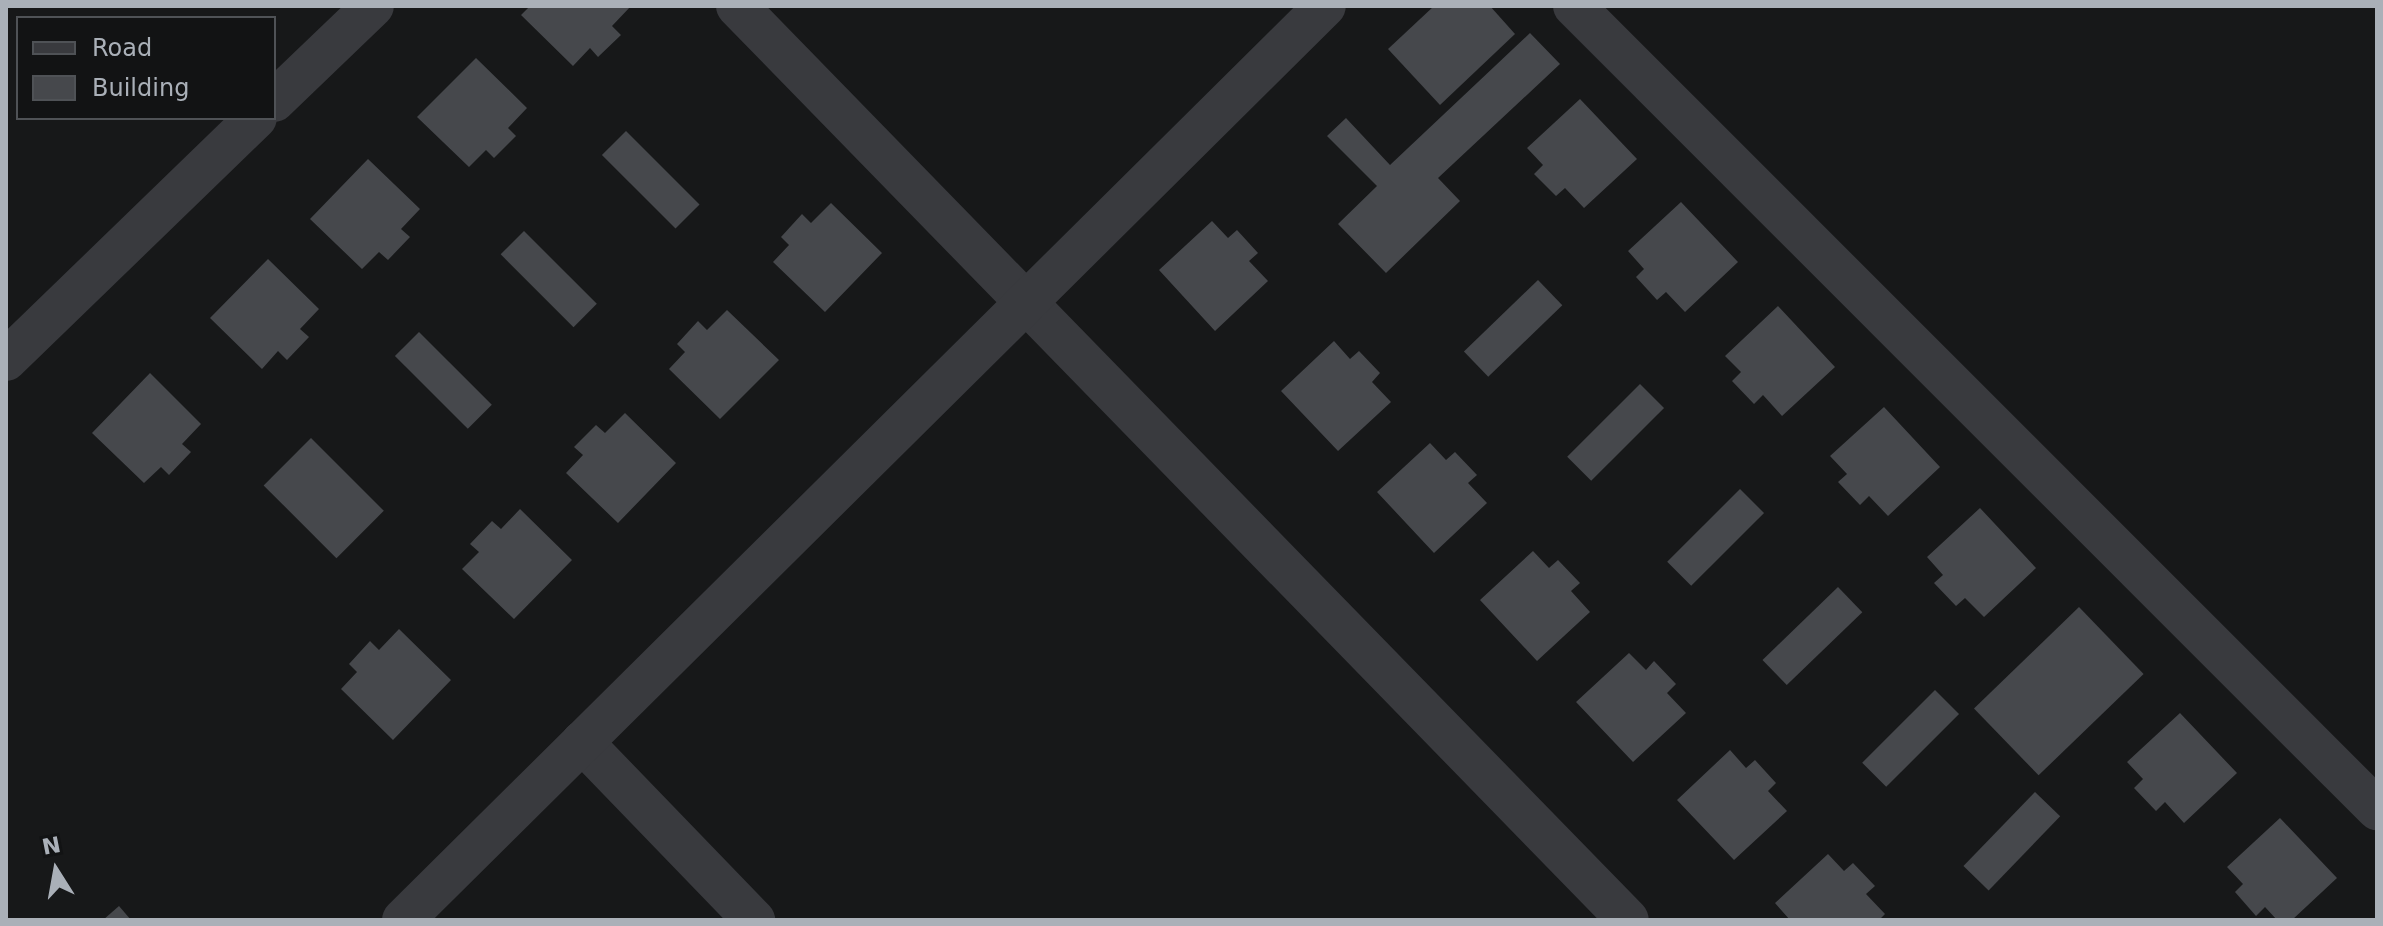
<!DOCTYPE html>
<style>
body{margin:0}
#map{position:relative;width:2383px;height:926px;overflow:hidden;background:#171819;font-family:"DejaVu Sans",sans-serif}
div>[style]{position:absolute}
.building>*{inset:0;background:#46484c;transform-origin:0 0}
.minor>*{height:42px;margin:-21px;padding:0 21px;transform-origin:21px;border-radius:21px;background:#393a3e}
span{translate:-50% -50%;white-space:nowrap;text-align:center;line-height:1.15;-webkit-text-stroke:7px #121314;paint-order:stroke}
.frame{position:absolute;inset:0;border:8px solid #aab0b8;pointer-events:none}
.legend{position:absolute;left:16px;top:16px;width:260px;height:104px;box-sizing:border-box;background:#121314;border:2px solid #4f5256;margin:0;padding:10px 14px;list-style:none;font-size:24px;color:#aab0b8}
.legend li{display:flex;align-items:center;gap:16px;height:40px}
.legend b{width:40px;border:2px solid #4f5256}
.north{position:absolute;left:16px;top:830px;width:80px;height:80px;-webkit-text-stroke:6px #121314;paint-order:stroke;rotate:349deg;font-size:22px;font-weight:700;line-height:32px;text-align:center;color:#aab0b8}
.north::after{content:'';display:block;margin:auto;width:28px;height:36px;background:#aab0b8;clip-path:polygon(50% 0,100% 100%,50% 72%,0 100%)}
</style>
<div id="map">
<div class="building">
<i style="clip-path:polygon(530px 6px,631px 6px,612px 26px,621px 35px,598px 57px,590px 48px,573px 66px,521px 15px)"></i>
<i style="clip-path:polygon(1434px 6px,1490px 6px,1515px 34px,1440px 105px,1388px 49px)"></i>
<i style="clip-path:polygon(1530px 33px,1560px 64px,1438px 178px,1460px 201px,1386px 273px,1338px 224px,1377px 186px,1327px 136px,1346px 118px,1390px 165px)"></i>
<i style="clip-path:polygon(476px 58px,527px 108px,508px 128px,516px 136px,494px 158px,486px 150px,469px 167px,417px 117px)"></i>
<i style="clip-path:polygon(1580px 99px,1637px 159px,1584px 208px,1565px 188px,1556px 196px,1534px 174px,1543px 165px,1527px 148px)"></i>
<i style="left:626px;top:131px;width:104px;height:34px;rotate:45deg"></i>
<i style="clip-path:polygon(368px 159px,420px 209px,401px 229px,410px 237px,388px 260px,379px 252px,362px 269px,310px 219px)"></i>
<i style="clip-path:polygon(1681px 202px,1738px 262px,1685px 312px,1666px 292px,1657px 300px,1636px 277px,1644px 269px,1628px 251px)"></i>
<i style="clip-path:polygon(831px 203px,882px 253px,825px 312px,773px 262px,789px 245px,781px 237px,802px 214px,811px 223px)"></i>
<i style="clip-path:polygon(1212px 221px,1228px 238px,1237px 230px,1258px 253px,1249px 261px,1268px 281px,1215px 331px,1159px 270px)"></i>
<i style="left:524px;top:231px;width:103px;height:33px;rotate:45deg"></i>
<i style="clip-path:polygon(268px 259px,319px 309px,300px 329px,309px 337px,287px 360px,278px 351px,262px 369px,210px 318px)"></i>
<i style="left:1538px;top:280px;width:35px;height:103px;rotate:46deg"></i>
<i style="clip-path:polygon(1778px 306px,1835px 367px,1782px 416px,1763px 395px,1754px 404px,1732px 381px,1741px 372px,1725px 356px)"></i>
<i style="clip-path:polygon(727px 310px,779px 360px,720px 419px,669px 369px,685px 352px,677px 344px,698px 321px,707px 330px)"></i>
<i style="left:419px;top:332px;width:103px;height:34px;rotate:45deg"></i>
<i style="clip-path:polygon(1334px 341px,1350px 359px,1359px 351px,1380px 373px,1372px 382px,1391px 402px,1338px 451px,1281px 391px)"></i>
<i style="clip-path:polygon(150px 373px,201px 424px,182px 444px,191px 452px,169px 475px,161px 467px,144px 483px,92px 433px)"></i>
<i style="left:1640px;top:384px;width:34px;height:103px;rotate:45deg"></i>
<i style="clip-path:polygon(1884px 407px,1940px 467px,1888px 516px,1869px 496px,1860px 505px,1838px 482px,1847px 474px,1830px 456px)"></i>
<i style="clip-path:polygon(625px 413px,676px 463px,618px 523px,566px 473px,583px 455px,574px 447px,596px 425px,605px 433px)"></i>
<i style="left:311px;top:438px;width:103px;height:67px;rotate:45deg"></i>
<i style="clip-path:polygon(1430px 443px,1446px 460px,1455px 452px,1477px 475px,1468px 483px,1487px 503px,1434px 553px,1377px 492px)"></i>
<i style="left:1740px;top:489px;width:34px;height:103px;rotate:45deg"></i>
<i style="clip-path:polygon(1980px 508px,2036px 568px,1984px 617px,1965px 598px,1956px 606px,1934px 583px,1943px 575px,1927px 557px)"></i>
<i style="clip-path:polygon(520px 509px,572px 560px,514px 619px,462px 569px,479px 552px,470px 544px,492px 521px,501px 529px)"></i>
<i style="clip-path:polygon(1533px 551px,1549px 568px,1558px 560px,1580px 583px,1571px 591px,1590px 612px,1537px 661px,1480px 600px)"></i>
<i style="left:1838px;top:587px;width:35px;height:105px;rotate:46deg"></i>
<i style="left:2079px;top:607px;width:93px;height:146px;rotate:46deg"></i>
<i style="clip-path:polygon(399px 629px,451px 680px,393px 740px,341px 689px,357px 672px,349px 664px,370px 641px,379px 650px)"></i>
<i style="clip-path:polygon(1629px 653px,1646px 670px,1654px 661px,1676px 684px,1667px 693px,1686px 713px,1633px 762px,1576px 702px)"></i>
<i style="left:1935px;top:690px;width:34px;height:103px;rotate:45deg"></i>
<i style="clip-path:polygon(2180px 713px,2237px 773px,2184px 823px,2165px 802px,2156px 811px,2134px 788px,2143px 779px,2127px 762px)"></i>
<i style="clip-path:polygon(1730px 750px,1746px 768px,1755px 760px,1776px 783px,1768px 791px,1787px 811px,1734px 860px,1677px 800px)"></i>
<i style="left:2035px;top:792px;width:35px;height:103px;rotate:44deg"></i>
<i style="clip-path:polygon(2280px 818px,2337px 878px,2292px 920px,2277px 920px,2265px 907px,2256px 916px,2235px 892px,2243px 884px,2227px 867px)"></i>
<i style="clip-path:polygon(1828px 854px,1844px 871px,1853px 863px,1875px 886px,1866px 894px,1885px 914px,1879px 920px,1790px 920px,1775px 903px)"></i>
<i style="clip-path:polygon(119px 906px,131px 920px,103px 920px)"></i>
</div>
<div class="minor">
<i style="left:737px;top:6px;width:1276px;rotate:45.73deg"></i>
<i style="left:1574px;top:6px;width:1136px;rotate:45deg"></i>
<i style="left:274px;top:101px;width:137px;rotate:-43.8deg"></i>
<i style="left:6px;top:360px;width:348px;rotate:-44.1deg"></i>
<i style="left:582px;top:742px;width:248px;rotate:46deg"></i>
<i style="left:403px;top:920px;width:1298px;rotate:-44.75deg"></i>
</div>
<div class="frame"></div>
<ul class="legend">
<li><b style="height:10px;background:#393a3e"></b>Road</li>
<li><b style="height:22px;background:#46484c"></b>Building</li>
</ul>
<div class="north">N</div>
</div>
